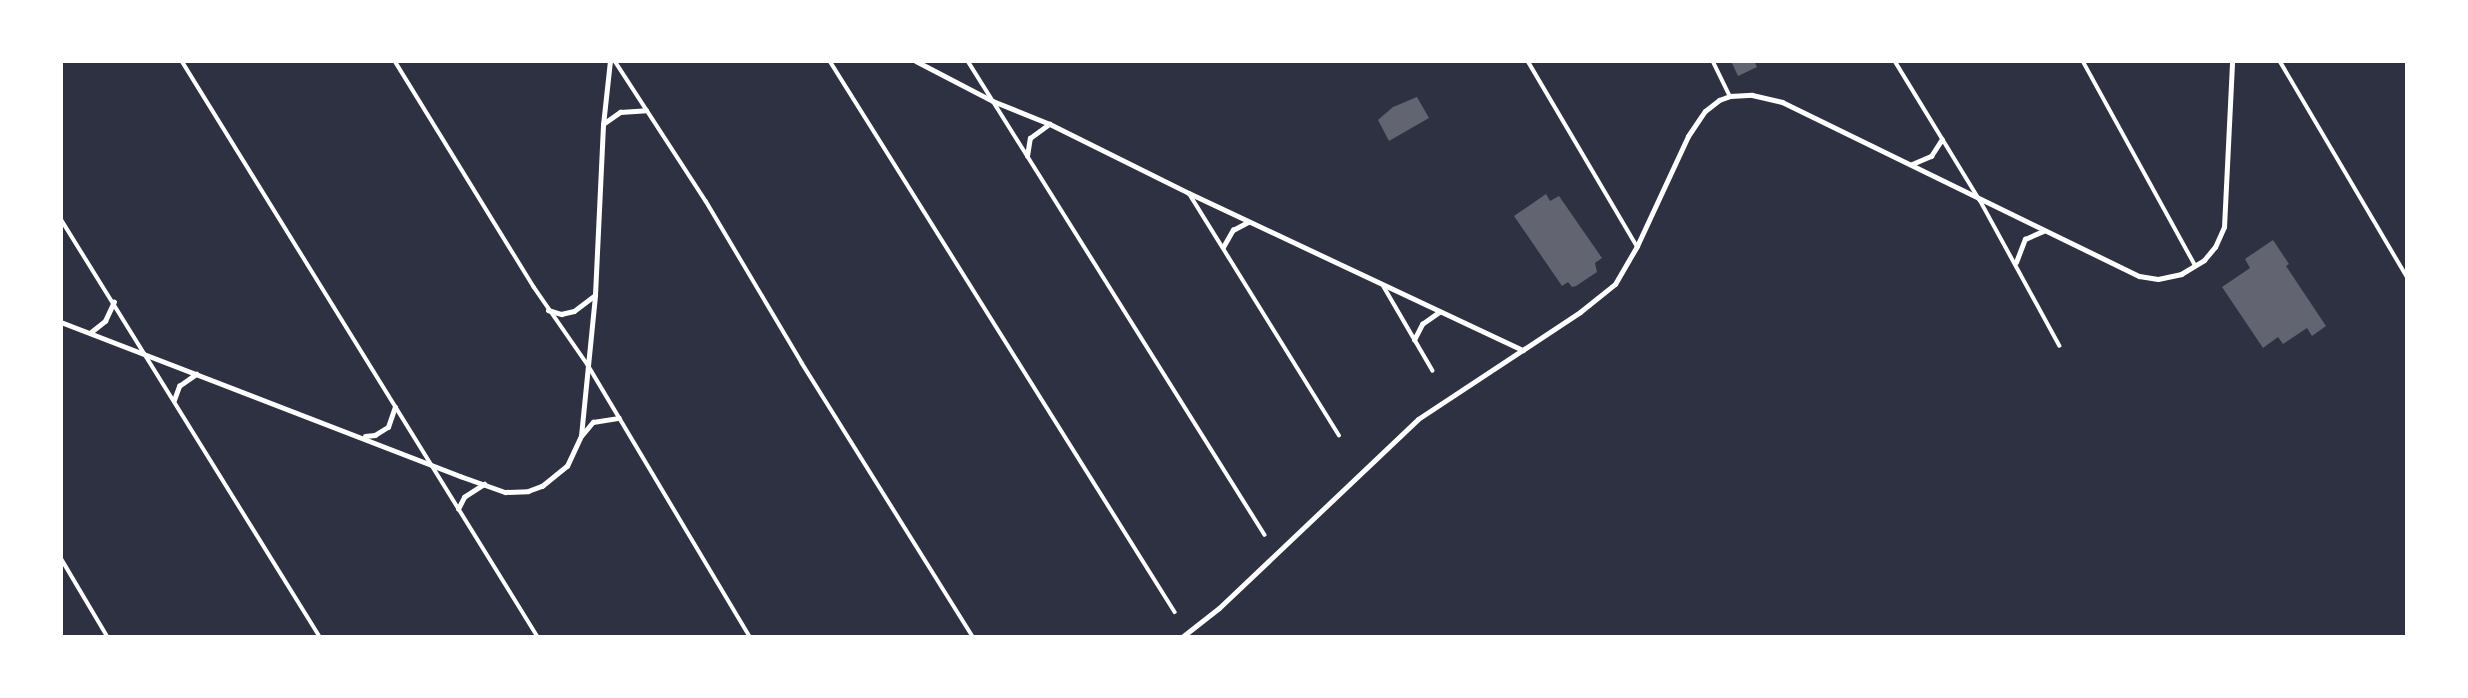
<!DOCTYPE html>
<style>
body{margin:0}
#map{position:relative;width:2468px;height:698px;overflow:hidden;background:#2d3142;font-family:"Golos Text",sans-serif}
div>[style]{position:absolute}
.building>*{inset:0;background:#626471}
.minor>*{height:3.5px;margin:-1.75px;padding:0 1.75px;transform-origin:1.75px;border-radius:1.75px;background:#fff}
.tertiary>*{height:4.5px;margin:-2.25px;padding:0 2.25px;transform-origin:2.25px;border-radius:2.25px;background:#fff}
.secondary>*{height:5px;margin:-2.5px;padding:0 2.5px;transform-origin:2.5px;border-radius:2.5px;background:#fff}
span{translate:-50% -50%;white-space:nowrap;text-align:center;line-height:1.15;-webkit-text-stroke:5px #fff;paint-order:stroke}
.frame{position:absolute;inset:0;border:63px solid #fff;pointer-events:none}
</style>
<div id="map">
<div class="building">
<i style="clip-path:polygon(1731px 61px,1754px 61px,1757px 67px,1738px 76px)"></i>
<i style="clip-path:polygon(1417px 97px,1429px 118px,1389px 141px,1378px 120px,1393px 107px)"></i>
<i style="clip-path:polygon(1546px 194px,1550px 201px,1559px 196px,1602px 258px,1595px 263px,1597px 272px,1576px 286px,1572px 287px,1568px 282px,1562px 286px,1514px 216px)"></i>
<i style="clip-path:polygon(2273px 240px,2289px 264px,2286px 266px,2326px 326px,2312px 336px,2307px 328px,2283px 344px,2278px 337px,2263px 348px,2222px 287px,2250px 268px,2245px 259px)"></i>
</div>
<div class="minor">
<i style="left:182px;top:61px;width:677px;rotate:58.28deg"></i>
<i style="left:395px;top:61px;width:265px;rotate:58.4deg"></i>
<i style="left:534px;top:287px;width:95px;rotate:55.3deg"></i>
<i style="left:588px;top:365px;width:317px;rotate:59.2deg"></i>
<i style="left:615px;top:61px;width:167px;rotate:57deg"></i>
<i style="left:706px;top:201px;width:188px;rotate:59.3deg"></i>
<i style="left:802px;top:363px;width:323px;rotate:58deg"></i>
<i style="left:830px;top:61px;width:650px;rotate:57.95deg"></i>
<i style="left:968px;top:61px;width:559px;rotate:57.93deg"></i>
<i style="left:1528px;top:61px;width:215px;rotate:59.5deg"></i>
<i style="left:1713px;top:61px;width:39px;rotate:64deg"></i>
<i style="left:1895px;top:61px;width:163px;rotate:58.6deg"></i>
<i style="left:1980px;top:200px;width:166px;rotate:61.3deg"></i>
<i style="left:2083px;top:61px;width:233px;rotate:61.2deg"></i>
<i style="left:2280px;top:61px;width:251px;rotate:59.5deg"></i>
<i style="left:1189px;top:193px;width:285px;rotate:58.2deg"></i>
<i style="left:61px;top:219px;width:492px;rotate:58.2deg"></i>
<i style="left:1383px;top:285px;width:99px;rotate:59.8deg"></i>
<i style="left:61px;top:558px;width:92px;rotate:59.3deg"></i>
</div>
<div class="tertiary">
<i style="left:916px;top:61px;width:87px;rotate:27.5deg"></i>
<i style="left:993px;top:101px;width:61px;rotate:22deg"></i>
<i style="left:1050px;top:124px;width:155px;rotate:26.4deg"></i>
<i style="left:1189px;top:193px;width:369px;rotate:25.2deg"></i>
<i style="left:603px;top:124px;width:21px;rotate:-35deg"></i>
<i style="left:620px;top:112px;width:26px;rotate:-4deg"></i>
<i style="left:1027px;top:156px;width:18px;rotate:-81deg"></i>
<i style="left:1030px;top:138px;width:24px;rotate:-36deg"></i>
<i style="left:1223px;top:247px;width:20px;rotate:-60deg"></i>
<i style="left:1233px;top:230px;width:17px;rotate:-28deg"></i>
<i style="left:548px;top:310px;width:14px;rotate:17deg"></i>
<i style="left:561px;top:314px;width:13px;rotate:-13deg"></i>
<i style="left:574px;top:311px;width:26px;rotate:-37deg"></i>
<i style="left:61px;top:322px;width:428px;rotate:21.1deg"></i>
<i style="left:460px;top:476px;width:48px;rotate:19.6deg"></i>
<i style="left:505px;top:492px;width:23px;rotate:-2deg"></i>
<i style="left:528px;top:491px;width:15px;rotate:-20deg"></i>
<i style="left:542px;top:486px;width:32px;rotate:-39deg"></i>
<i style="left:567px;top:466px;width:33px;rotate:-65deg"></i>
<i style="left:581px;top:436px;width:142px;rotate:-84.3deg"></i>
<i style="left:595px;top:295px;width:170px;rotate:-87.3deg"></i>
<i style="left:603px;top:125px;width:64px;rotate:-83.8deg"></i>
<i style="left:91px;top:332px;width:18px;rotate:-38deg"></i>
<i style="left:105px;top:321px;width:21px;rotate:-65deg"></i>
<i style="left:1414px;top:340px;width:18px;rotate:-63deg"></i>
<i style="left:1422px;top:324px;width:21px;rotate:-35deg"></i>
<i style="left:174px;top:400px;width:15px;rotate:-70deg"></i>
<i style="left:179px;top:386px;width:21px;rotate:-35deg"></i>
<i style="left:582px;top:435px;width:17px;rotate:-50deg"></i>
<i style="left:593px;top:422px;width:26px;rotate:-9deg"></i>
<i style="left:365px;top:436px;width:10px;rotate:-6deg"></i>
<i style="left:375px;top:435px;width:15px;rotate:-32deg"></i>
<i style="left:388px;top:427px;width:21px;rotate:-71deg"></i>
<i style="left:458px;top:509px;width:13px;rotate:-63deg"></i>
<i style="left:464px;top:497px;width:24px;rotate:-33deg"></i>
</div>
<div class="secondary">
<i style="left:1912px;top:164px;width:21px;rotate:-23deg"></i>
<i style="left:1931px;top:156px;width:20px;rotate:-57deg"></i>
<i style="left:2016px;top:262px;width:25px;rotate:-69deg"></i>
<i style="left:2025px;top:239px;width:20px;rotate:-24deg"></i>
<i style="left:1182px;top:637px;width:47px;rotate:-38.1deg"></i>
<i style="left:1219px;top:608px;width:274px;rotate:-43.5deg"></i>
<i style="left:1418px;top:419px;width:194px;rotate:-33.4deg"></i>
<i style="left:1580px;top:312px;width:45px;rotate:-38.7deg"></i>
<i style="left:1615px;top:284px;width:44px;rotate:-59.9deg"></i>
<i style="left:1637px;top:246px;width:121px;rotate:-65.1deg"></i>
<i style="left:1688px;top:136px;width:30px;rotate:-56deg"></i>
<i style="left:1705px;top:111px;width:18px;rotate:-38deg"></i>
<i style="left:1719px;top:100px;width:12px;rotate:-20deg"></i>
<i style="left:1730px;top:96px;width:22px;rotate:-3deg"></i>
<i style="left:1752px;top:95px;width:31px;rotate:13deg"></i>
<i style="left:1782px;top:102px;width:397px;rotate:26deg"></i>
<i style="left:2139px;top:276px;width:19px;rotate:9deg"></i>
<i style="left:2158px;top:279px;width:24px;rotate:-12deg"></i>
<i style="left:2181px;top:274px;width:27px;rotate:-31deg"></i>
<i style="left:2204px;top:260px;width:17px;rotate:-50deg"></i>
<i style="left:2215px;top:247px;width:22px;rotate:-66deg"></i>
<i style="left:2224px;top:227px;width:166px;rotate:-87.2deg"></i>
</div>
<div class="frame"></div>
</div>
